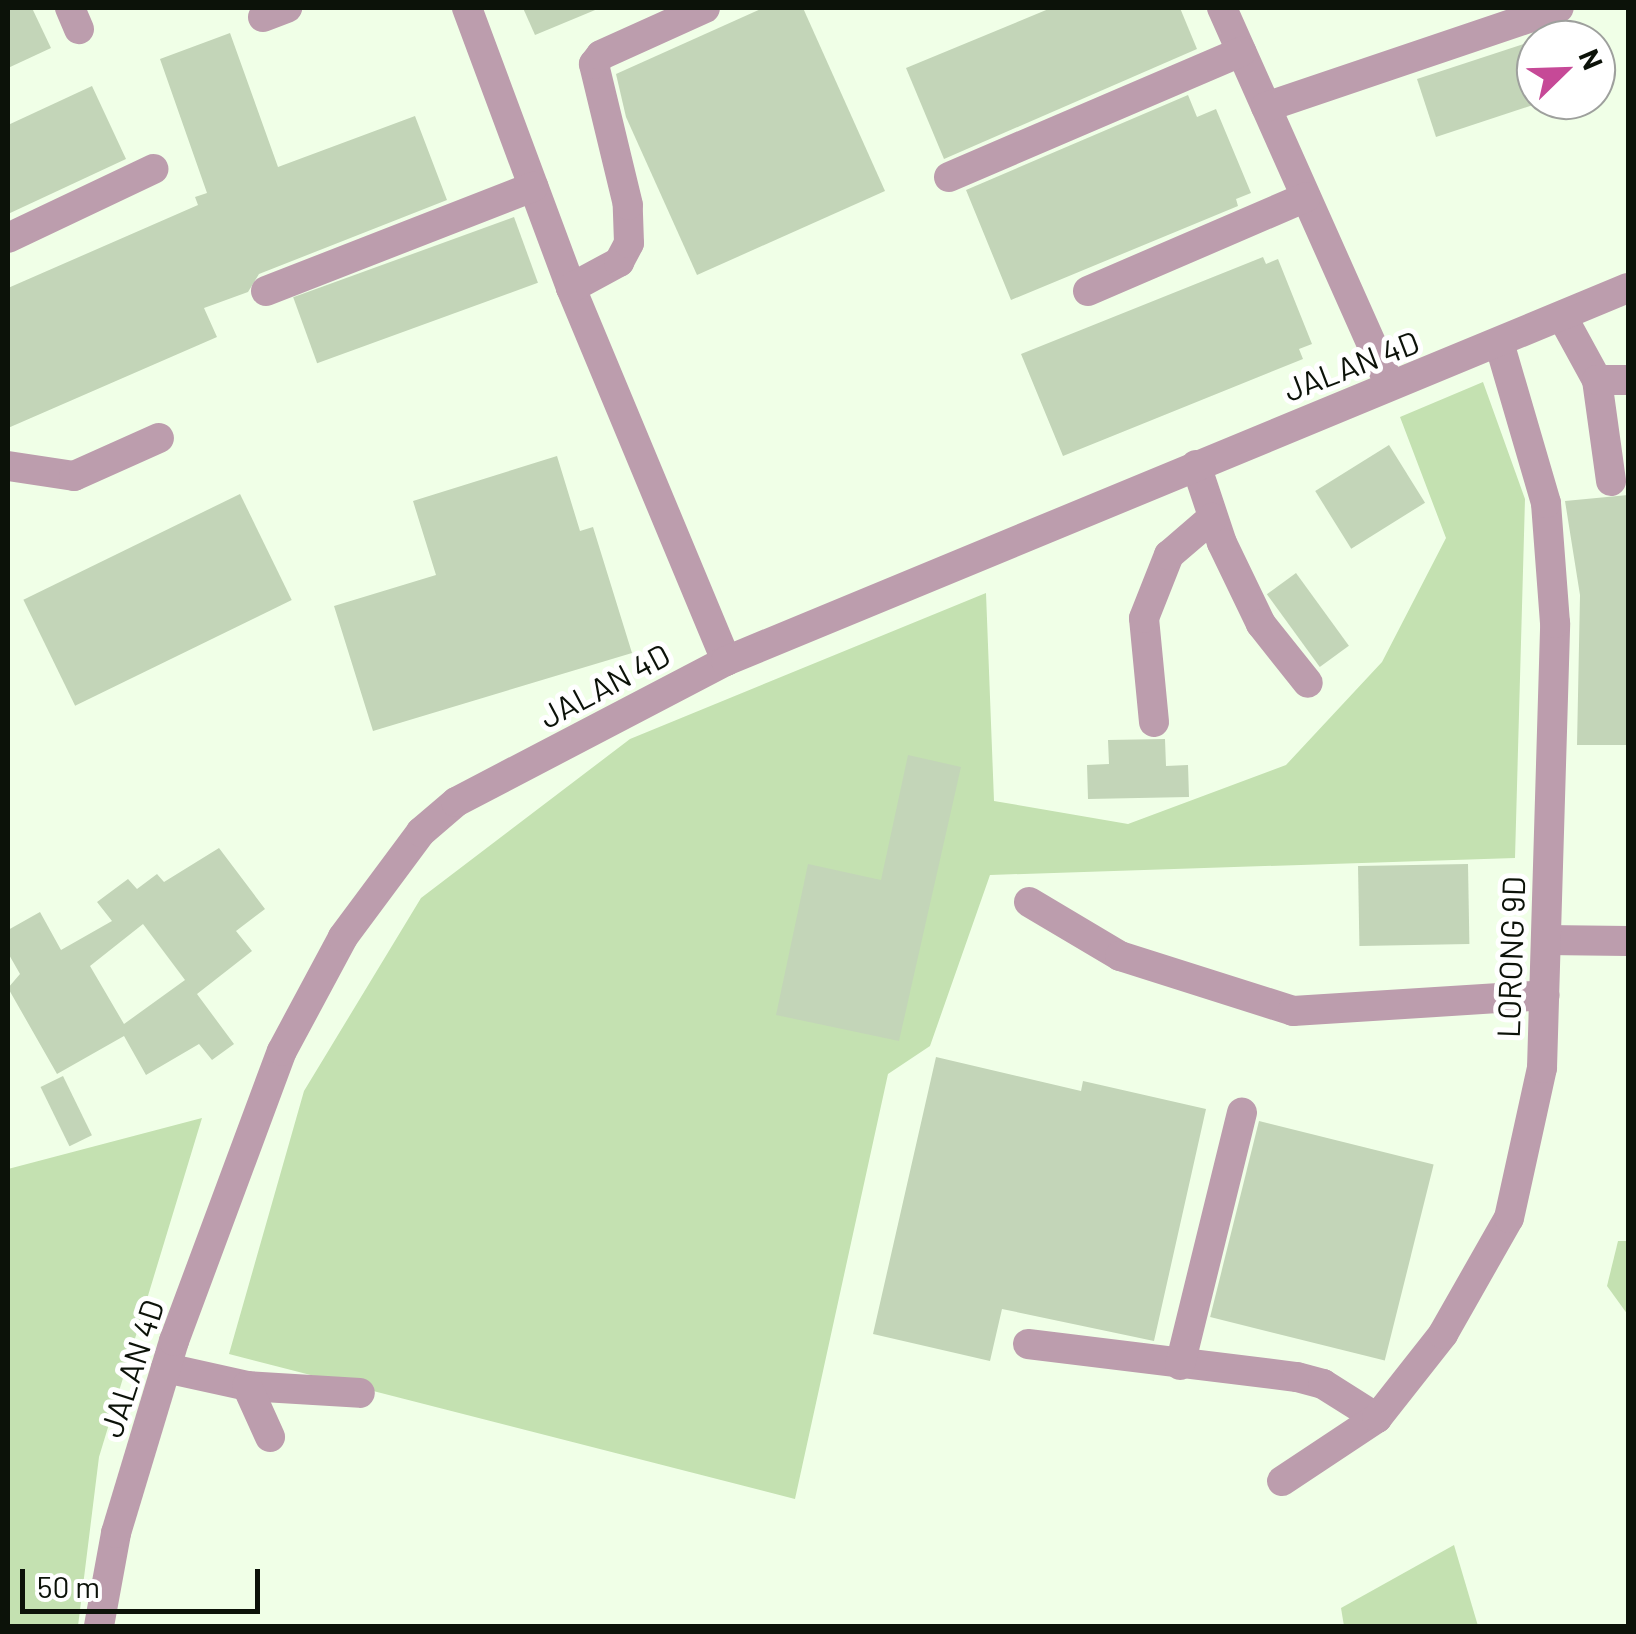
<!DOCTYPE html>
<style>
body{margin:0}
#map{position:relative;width:1636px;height:1634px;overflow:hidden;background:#f0ffe7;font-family:Barlow,sans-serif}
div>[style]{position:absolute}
.green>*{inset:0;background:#c4e1b1}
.building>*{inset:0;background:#c3d5b8;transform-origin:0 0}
.minor>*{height:30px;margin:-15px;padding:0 15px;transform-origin:15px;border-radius:15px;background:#bc9dad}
span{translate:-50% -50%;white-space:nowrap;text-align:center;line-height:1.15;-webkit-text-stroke:10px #fff;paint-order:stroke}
.street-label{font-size:32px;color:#0c1209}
.frame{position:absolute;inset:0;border:10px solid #0c1209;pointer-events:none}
.north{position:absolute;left:1516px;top:20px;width:100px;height:100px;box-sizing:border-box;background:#fff;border:2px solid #9ea09d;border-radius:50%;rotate:67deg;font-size:28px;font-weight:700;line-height:40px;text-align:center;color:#0c1209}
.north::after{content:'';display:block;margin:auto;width:35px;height:45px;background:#c64997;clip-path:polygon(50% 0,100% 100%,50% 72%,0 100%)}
.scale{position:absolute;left:20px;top:1569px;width:240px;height:45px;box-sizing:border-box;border:5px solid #0c1209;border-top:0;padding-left:12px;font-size:30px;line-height:35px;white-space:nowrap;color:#0c1209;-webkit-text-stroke:8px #fff;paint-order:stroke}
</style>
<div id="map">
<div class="green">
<i style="clip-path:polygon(1483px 382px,1525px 499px,1515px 858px,990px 875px,930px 1046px,888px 1074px,795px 1499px,229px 1354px,304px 1091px,421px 898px,630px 739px,986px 593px,994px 801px,1128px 824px,1286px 765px,1382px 662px,1446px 538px,1400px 417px)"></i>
<i style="clip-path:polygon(202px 1118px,99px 1457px,78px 1626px,8px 1626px,8px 1169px)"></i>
<i style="clip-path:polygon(1618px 1241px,1628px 1241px,1628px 1315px,1607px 1286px)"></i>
<i style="clip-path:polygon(1454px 1545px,1478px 1626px,1344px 1626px,1341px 1608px)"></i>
</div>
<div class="building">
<i style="clip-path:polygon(8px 8px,32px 8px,51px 48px,8px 68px)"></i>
<i style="clip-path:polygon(523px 8px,600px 8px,535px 35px)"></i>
<i style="clip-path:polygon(763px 8px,803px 8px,885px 191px,697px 275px,626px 117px,616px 74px)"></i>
<i style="clip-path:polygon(1051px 8px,1180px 8px,1197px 49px,944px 159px,906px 68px)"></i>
<i style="clip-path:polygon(230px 33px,278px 167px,415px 116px,447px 200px,259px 274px,248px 292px,204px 308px,217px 337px,8px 428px,8px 288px,198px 205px,195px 197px,207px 193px,160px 59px)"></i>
<i style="clip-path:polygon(1536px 40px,1536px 104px,1436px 137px,1417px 79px)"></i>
<i style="clip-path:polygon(92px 86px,126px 159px,8px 214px,8px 125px)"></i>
<i style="clip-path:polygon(1188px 95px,1197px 117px,1216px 109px,1251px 193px,1236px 199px,1238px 206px,1011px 300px,966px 190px)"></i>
<i style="left:514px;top:217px;width:70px;height:235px;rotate:70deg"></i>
<i style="clip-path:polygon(1263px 257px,1266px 264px,1278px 259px,1312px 344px,1299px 349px,1303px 359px,1063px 456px,1021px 354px)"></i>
<i style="left:1389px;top:445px;width:68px;height:87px;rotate:58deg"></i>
<i style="clip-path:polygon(557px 456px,580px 531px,593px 527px,632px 653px,373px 731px,334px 606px,436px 575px,413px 501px)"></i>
<i style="left:240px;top:494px;width:118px;height:241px;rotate:64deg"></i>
<i style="clip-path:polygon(1628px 495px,1628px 745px,1577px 745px,1580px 595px,1565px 501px)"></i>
<i style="left:1296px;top:573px;width:90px;height:36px;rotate:54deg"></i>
<i style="clip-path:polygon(1165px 739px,1166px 766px,1188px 765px,1189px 797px,1088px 799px,1087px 765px,1109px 764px,1108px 740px)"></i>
<i style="clip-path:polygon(908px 755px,961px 767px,899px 1041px,776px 1015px,808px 864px,881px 880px)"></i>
<i style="clip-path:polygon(evenodd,219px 848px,265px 909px,236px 931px,252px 951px,197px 994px,234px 1044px,212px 1060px,199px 1044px,146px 1075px,124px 1036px,57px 1074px,8px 988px,20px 974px,8px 953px,8px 930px,40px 912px,61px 950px,112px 921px,97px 902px,128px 879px,137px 889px,157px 874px,164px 882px,219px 848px,143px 924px,185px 980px,124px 1024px,90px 966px,143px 924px)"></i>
<i style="left:1468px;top:864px;width:80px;height:110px;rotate:89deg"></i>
<i style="clip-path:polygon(936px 1057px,1081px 1091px,1083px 1081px,1206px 1109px,1154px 1341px,1002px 1309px,990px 1361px,873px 1334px)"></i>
<i style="left:63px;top:1076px;width:66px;height:25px;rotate:64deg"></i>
<i style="left:1259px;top:1121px;width:180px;height:202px;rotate:14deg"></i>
</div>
<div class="minor">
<i style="left:70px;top:8px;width:23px;rotate:67deg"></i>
<i style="left:467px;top:8px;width:299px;rotate:69.6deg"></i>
<i style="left:571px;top:288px;width:404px;rotate:67.4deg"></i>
<i style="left:1222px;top:8px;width:413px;rotate:66deg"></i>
<i style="left:263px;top:17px;width:26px;rotate:-21deg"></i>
<i style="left:1266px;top:107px;width:309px;rotate:-18.7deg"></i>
<i style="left:949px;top:177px;width:318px;rotate:-23.2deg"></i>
<i style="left:8px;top:238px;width:161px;rotate:-25.4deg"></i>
<i style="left:571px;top:288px;width:55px;rotate:-28.4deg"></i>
<i style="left:619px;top:262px;width:21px;rotate:-62deg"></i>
<i style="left:629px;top:243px;width:38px;rotate:-92deg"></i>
<i style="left:628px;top:205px;width:145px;rotate:-103.6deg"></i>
<i style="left:594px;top:64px;width:11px;rotate:-52deg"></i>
<i style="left:601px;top:55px;width:114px;rotate:-24.3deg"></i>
<i style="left:266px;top:291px;width:287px;rotate:-21.3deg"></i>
<i style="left:1088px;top:291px;width:237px;rotate:-23.3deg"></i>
<i style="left:1563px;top:318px;width:71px;rotate:61.3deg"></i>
<i style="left:1597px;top:380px;width:102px;rotate:82.1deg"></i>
<i style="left:1597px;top:380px;width:31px"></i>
<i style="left:1196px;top:465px;width:82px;rotate:71.6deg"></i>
<i style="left:1222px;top:543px;width:90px;rotate:64.3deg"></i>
<i style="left:1261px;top:624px;width:75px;rotate:51.5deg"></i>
<i style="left:8px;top:466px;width:67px;rotate:8.6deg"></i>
<i style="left:74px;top:476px;width:93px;rotate:-24.1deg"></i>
<i style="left:1154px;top:722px;width:104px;rotate:-95.5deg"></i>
<i style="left:1144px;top:618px;width:68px;rotate:-68.4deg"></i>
<i style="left:1169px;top:555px;width:57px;rotate:-40.7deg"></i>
<i style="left:1029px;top:902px;width:106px;rotate:30.7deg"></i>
<i style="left:1120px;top:956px;width:182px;rotate:17.6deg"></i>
<i style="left:1293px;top:1011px;width:252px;rotate:-3.6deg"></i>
<i style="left:1546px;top:940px;width:82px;rotate:0.7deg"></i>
<i style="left:1028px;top:1344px;width:271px;rotate:7deg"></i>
<i style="left:1297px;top:1377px;width:27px;rotate:15deg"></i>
<i style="left:1323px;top:1384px;width:64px;rotate:32.2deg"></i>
<i style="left:1180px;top:1365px;width:260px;rotate:-76.2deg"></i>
<i style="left:166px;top:1368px;width:83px;rotate:12.5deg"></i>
<i style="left:247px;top:1386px;width:113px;rotate:3.5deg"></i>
<i style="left:247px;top:1386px;width:56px;rotate:65.7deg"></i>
<i style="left:1282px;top:1481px;width:114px;rotate:-33.6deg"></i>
<i style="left:1377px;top:1418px;width:107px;rotate:-51.8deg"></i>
<i style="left:1443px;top:1334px;width:133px;rotate:-60.4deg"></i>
<i style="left:1509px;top:1218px;width:154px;rotate:-77.6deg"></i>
<i style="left:1542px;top:1068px;width:445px;rotate:-88.3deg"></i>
<i style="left:1555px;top:623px;width:120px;rotate:-94.3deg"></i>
<i style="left:1546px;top:503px;width:164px;rotate:-106.3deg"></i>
<i style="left:99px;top:1626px;width:95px;rotate:-79.6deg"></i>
<i style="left:116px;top:1533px;width:201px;rotate:-73.2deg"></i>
<i style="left:174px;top:1341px;width:309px;rotate:-69.6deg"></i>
<i style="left:282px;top:1051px;width:129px;rotate:-61.8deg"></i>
<i style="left:343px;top:937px;width:131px;rotate:-53.4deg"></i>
<i style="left:421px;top:832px;width:46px;rotate:-40.6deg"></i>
<i style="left:456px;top:802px;width:305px;rotate:-27.6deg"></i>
<i style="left:726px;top:661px;width:976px;rotate:-22.47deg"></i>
</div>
<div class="street-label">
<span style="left:1351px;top:365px;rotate:-21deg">JALAN 4D</span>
<span style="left:604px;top:685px;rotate:-28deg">JALAN 4D</span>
<span style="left:1510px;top:957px;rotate:-88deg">LORONG 9D</span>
<span style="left:131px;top:1368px;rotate:-72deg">JALAN 4D</span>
</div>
<div class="frame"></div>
<div class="north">N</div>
<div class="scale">50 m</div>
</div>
